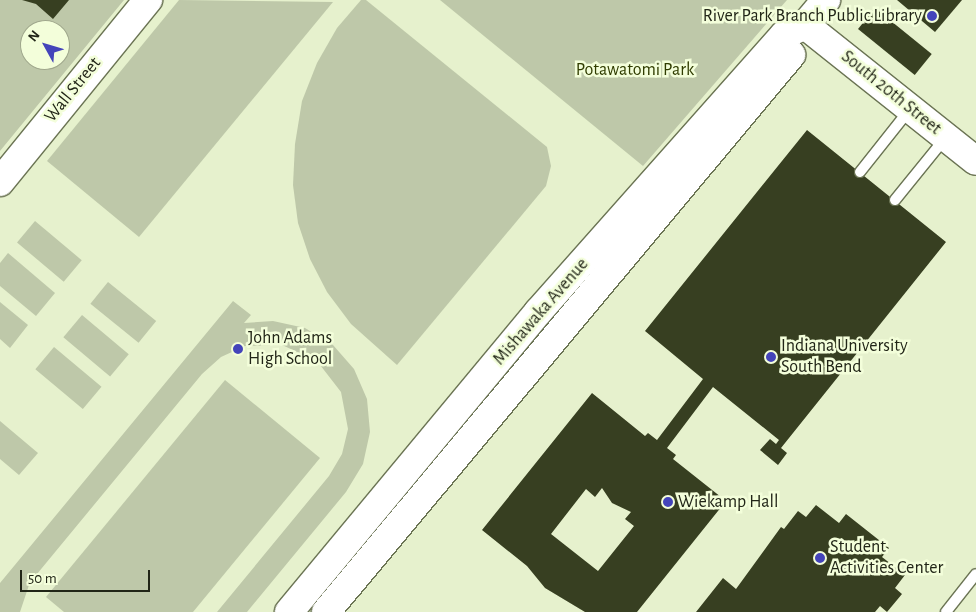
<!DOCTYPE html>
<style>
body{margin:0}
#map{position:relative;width:976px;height:612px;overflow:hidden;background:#e6f1cd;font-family:"Alegreya Sans",sans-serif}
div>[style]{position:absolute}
.green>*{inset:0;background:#bec8a9;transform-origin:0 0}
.building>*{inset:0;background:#373f21;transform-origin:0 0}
.roads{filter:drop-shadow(1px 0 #6b7454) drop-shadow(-1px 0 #6b7454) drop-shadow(0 1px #6b7454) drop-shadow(0 -1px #6b7454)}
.lane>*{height:10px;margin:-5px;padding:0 5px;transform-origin:5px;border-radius:5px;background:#fff}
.secondary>*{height:28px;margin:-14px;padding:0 14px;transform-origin:14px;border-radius:14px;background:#fff}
.dots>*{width:14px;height:14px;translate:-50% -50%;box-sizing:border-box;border:2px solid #f3feda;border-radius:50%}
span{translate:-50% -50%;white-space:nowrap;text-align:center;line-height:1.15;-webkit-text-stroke:5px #f3feda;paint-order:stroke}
.poi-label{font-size:18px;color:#212517}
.right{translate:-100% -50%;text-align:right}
.left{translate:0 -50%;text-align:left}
.park-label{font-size:18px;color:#303c00}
.street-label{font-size:18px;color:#212517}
.north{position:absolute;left:20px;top:20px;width:50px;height:50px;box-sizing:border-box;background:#f3feda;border:1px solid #9fa78c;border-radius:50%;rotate:309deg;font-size:14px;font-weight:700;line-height:20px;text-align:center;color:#212517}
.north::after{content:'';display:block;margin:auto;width:18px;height:22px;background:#4444ba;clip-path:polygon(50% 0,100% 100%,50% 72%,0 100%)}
.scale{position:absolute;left:20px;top:570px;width:130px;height:22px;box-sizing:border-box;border:2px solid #212517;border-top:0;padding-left:6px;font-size:15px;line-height:18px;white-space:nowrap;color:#212517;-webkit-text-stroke:4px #f3feda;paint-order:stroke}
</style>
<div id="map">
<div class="green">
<i style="clip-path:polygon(evenodd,0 0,124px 0,0 151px,0 0,30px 30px,60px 30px,60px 60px,30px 60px,30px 30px)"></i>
<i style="clip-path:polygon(179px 0,333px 2px,139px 237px,47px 161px)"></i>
<i style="clip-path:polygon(361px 0,366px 0,547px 147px,551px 166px,546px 186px,397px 365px,351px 324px,327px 292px,310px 259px,298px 223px,293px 185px,295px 144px,302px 101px,317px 63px,337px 28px)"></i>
<i style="clip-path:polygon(440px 0,787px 0,643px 166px)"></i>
<i style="left:35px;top:221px;width:61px;height:28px;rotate:40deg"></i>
<i style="clip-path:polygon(8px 253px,55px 293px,36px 316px,0 286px,0 263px)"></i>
<i style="left:108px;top:282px;width:62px;height:28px;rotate:39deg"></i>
<i style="clip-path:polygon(233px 301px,251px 315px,244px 323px,273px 321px,305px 328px,333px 345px,354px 369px,367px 399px,370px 432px,363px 464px,346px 492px,247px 612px,217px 612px,329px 476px,342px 454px,348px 429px,341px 392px,317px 361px,282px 345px,245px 346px,221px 357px,202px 374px,37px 574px,29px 585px,20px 612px,0 612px,0 583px)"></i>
<i style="clip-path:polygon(0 302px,28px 325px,10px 348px,0 339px)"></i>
<i style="left:82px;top:315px;width:61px;height:29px;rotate:40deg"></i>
<i style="left:54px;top:347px;width:62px;height:29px;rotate:40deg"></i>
<i style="clip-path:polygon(225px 380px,320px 458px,193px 612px,64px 612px,46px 597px)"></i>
<i style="clip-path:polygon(0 421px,38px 453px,19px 475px,0 459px)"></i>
</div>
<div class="building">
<i style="clip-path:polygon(22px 0,69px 0,53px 19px,36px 4px)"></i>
<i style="clip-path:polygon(897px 0,962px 0,935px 32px)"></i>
<i style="left:875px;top:8px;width:73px;height:27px;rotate:39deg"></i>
<i style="clip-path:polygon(evenodd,807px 130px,946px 242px,781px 448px,787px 453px,778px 465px,760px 450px,770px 439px,776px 444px,779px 440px,713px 387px,667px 448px,676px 455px,673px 459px,726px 501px,637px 612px,585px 612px,545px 588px,527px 566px,482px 530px,592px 393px,645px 436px,648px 433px,657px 440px,703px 379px,645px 331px,807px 130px,602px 488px,612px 503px,631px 512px,625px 519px,634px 526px,598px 571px,551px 534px,586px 489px,595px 497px,602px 488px)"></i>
<i style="clip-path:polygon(816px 505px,839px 523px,846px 514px,889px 548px,882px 557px,905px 575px,895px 588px,902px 594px,887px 612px,880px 606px,875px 612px,696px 612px,723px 578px,736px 589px,781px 527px,784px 529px,798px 511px,806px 517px)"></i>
</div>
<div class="roads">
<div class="lane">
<i style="left:860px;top:172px;width:80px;rotate:-51.6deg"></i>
<i style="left:895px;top:200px;width:81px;rotate:-51deg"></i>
<i style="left:946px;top:612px;width:48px;rotate:-51.7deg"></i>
</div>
<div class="secondary">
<i style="left:805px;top:25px;width:218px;rotate:38.5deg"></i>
<i style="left:0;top:182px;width:235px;rotate:-50.9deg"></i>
<i style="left:289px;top:612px;width:390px;rotate:-50.3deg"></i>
<i style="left:538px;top:312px;width:370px;rotate:-48.4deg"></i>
<i style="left:784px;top:35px;width:23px;rotate:-25deg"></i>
<i style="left:805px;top:25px;width:33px;rotate:-50deg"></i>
<i style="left:326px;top:612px;width:726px;rotate:-50.14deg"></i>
</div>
</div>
<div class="dots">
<i style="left:932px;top:16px;background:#4444ba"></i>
<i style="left:238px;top:349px;background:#4444ba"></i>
<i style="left:771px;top:357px;background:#4444ba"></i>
<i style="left:668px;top:502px;background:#4444ba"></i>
<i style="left:820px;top:558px;background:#4444ba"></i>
</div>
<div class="poi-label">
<span class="right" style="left:922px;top:16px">River Park Branch Public Library</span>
<span class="left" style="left:248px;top:349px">John Adams<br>High School</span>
<span class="left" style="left:781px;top:357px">Indiana University<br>South Bend</span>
<span class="left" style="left:678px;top:502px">Wiekamp Hall</span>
<span class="left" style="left:830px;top:558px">Student<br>Activities Center</span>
</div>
<div class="park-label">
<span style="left:635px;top:70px">Potawatomi Park</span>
</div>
<div class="street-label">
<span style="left:73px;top:90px;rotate:-51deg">Wall Street</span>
<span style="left:891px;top:93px;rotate:39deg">South 20th Street</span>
<span style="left:541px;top:312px;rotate:-49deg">Mishawaka Avenue</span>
</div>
<div class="north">N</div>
<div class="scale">50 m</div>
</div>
